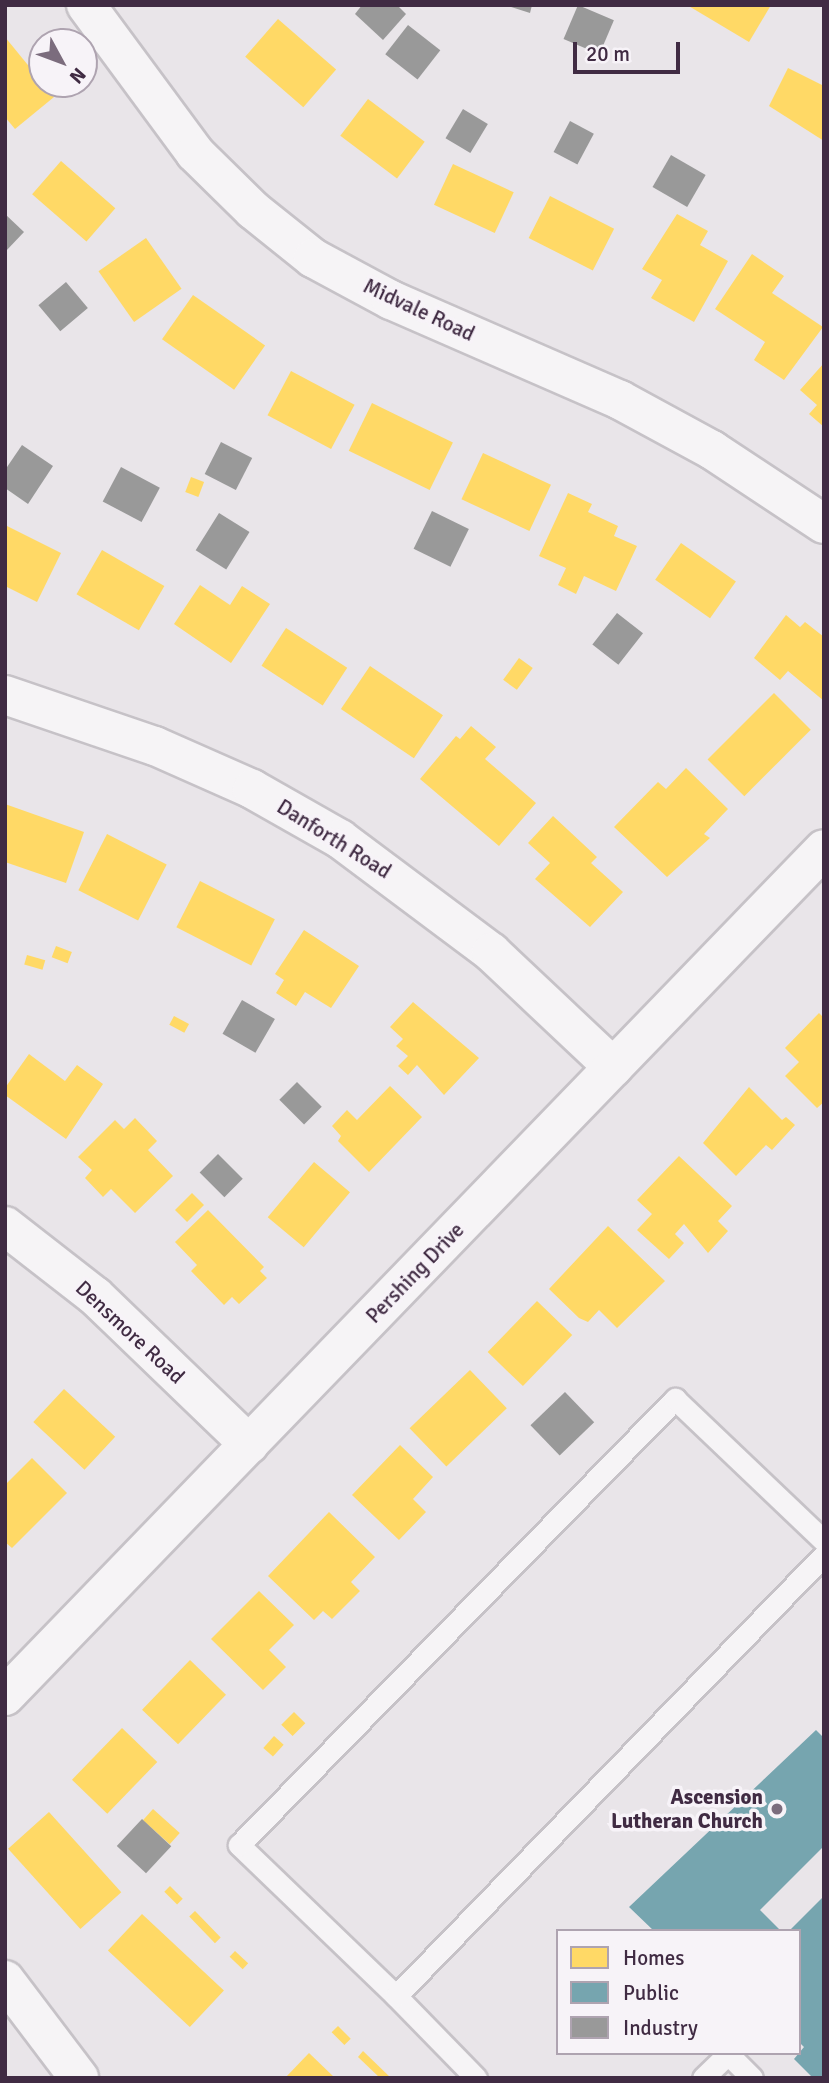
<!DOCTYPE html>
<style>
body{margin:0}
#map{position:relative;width:829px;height:2083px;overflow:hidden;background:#e9e5e9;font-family:Signika,sans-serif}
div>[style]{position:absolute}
.homes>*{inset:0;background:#ffd966;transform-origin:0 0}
.public>*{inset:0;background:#76a5af}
.industry>*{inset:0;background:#999;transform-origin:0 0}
.roads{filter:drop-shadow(2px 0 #c6c2c7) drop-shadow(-2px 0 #c6c2c7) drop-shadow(0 2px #c6c2c7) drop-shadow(0 -2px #c6c2c7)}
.service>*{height:21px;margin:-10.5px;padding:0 10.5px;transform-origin:10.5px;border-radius:10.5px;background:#f6f4f6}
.minor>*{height:38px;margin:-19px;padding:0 19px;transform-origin:19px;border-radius:19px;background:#f6f4f6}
.dots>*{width:19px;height:19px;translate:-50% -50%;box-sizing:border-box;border:4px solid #f7f3f8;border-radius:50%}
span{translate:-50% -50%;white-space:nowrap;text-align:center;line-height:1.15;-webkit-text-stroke:7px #f7f3f8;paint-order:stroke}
.street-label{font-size:21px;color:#402b43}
.poi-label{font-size:21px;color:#402b43;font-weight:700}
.right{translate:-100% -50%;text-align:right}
.frame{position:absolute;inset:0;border:7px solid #402b43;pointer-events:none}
.legend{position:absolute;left:556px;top:1929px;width:245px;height:126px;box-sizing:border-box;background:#f7f3f8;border:2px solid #aea3b0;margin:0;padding:9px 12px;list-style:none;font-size:21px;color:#402b43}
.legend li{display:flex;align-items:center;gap:14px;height:35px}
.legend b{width:35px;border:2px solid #aea3b0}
.north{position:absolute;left:28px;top:28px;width:70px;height:70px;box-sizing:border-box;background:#f7f3f8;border:2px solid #aea3b0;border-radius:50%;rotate:131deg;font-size:19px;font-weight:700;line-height:28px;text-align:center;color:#402b43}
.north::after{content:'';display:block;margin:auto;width:24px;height:32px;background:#7b6c7d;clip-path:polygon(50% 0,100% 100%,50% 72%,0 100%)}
.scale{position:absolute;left:573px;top:42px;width:107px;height:32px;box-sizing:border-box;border:4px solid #402b43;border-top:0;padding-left:9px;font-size:21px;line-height:24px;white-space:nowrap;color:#402b43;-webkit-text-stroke:5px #f7f3f8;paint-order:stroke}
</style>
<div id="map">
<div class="homes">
<i style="clip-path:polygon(687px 5px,771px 5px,749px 42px)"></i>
<i style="left:278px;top:19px;width:77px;height:50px;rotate:41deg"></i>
<i style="clip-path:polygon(5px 37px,54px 97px,15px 129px,5px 117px)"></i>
<i style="clip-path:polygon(788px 68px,824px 86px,824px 141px,769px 106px)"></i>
<i style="left:368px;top:99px;width:71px;height:46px;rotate:37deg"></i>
<i style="left:61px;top:161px;width:72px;height:44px;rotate:41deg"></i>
<i style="left:453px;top:164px;width:67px;height:45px;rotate:25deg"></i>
<i style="left:550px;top:196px;width:72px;height:47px;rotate:27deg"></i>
<i style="clip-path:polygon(677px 214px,708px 231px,700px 245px,728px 261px,694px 322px,651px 298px,662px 280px,642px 269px)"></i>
<i style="left:146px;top:238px;width:62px;height:58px;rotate:55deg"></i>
<i style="clip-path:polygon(752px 254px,784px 276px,772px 293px,823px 327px,784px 380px,754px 360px,765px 342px,715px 309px)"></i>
<i style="left:193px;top:295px;width:88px;height:54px;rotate:35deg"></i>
<i style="clip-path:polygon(824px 363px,824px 427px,809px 414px,817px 405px,800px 390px)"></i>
<i style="left:291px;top:371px;width:72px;height:50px;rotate:28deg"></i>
<i style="left:372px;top:403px;width:90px;height:53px;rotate:26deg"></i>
<i style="left:483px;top:453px;width:75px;height:51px;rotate:25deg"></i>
<i style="left:191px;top:477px;width:14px;height:16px;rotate:21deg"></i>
<i style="clip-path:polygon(568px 493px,592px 504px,588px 512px,618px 526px,614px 536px,637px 546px,616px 591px,584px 576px,576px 594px,558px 585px,566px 568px,539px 556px)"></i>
<i style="clip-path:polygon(5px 525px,61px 553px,37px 602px,5px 586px)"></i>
<i style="left:681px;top:543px;width:67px;height:45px;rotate:35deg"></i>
<i style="left:102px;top:550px;width:72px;height:51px;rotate:30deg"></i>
<i style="clip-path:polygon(200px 585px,230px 605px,242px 586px,270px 604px,231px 663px,174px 624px)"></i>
<i style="clip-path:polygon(786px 615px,800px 627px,805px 622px,824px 637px,824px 701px,788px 671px,780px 680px,754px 658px)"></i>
<i style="left:286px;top:628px;width:73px;height:45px;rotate:33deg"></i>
<i style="left:519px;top:658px;width:17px;height:27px;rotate:36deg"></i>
<i style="left:370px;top:666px;width:88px;height:52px;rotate:34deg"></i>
<i style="left:774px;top:693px;width:52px;height:94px;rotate:45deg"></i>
<i style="clip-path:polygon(471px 726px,496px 747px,485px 759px,536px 803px,499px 846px,420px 779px,456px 736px,460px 739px)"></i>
<i style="clip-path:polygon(686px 768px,728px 809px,704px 834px,710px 838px,667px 877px,614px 827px,658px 782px,666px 789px)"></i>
<i style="clip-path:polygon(5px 804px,84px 832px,66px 883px,5px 862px)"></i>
<i style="clip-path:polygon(553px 816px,597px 857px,591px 863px,623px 892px,590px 927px,535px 879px,550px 863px,528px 843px)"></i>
<i style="left:107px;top:834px;width:67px;height:63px;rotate:27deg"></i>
<i style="left:200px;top:881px;width:84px;height:52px;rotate:27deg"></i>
<i style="clip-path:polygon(304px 930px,359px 966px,331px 1008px,305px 992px,296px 1006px,276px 993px,284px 980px,275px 974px)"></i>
<i style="left:56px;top:946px;width:17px;height:12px;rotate:21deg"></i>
<i style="left:27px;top:955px;width:19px;height:10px;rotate:16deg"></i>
<i style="clip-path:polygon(413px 1002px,479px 1058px,444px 1095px,417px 1065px,408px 1075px,398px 1066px,408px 1056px,396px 1046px,403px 1039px,390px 1027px)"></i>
<i style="clip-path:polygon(819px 1013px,824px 1018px,824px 1102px,817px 1108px,785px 1076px,799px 1062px,785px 1048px)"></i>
<i style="left:174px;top:1016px;width:17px;height:10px;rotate:28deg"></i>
<i style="clip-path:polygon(29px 1054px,65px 1081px,77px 1065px,103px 1084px,66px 1139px,5px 1095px,5px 1088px)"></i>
<i style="clip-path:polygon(390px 1086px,422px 1117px,369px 1172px,338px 1141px,341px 1136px,332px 1126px,347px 1110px,357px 1120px)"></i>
<i style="clip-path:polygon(749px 1087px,782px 1120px,786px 1117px,795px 1125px,772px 1150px,766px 1145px,736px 1176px,703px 1143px)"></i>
<i style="clip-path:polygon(135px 1118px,157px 1141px,148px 1150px,173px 1176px,135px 1213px,111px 1189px,103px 1197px,85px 1178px,92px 1170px,78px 1157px,115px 1120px,124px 1129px)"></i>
<i style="clip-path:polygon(679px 1156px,732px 1206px,718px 1221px,728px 1231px,708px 1253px,684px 1224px,675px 1234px,684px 1243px,669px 1259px,637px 1230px,652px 1214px,637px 1200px)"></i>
<i style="left:314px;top:1162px;width:47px;height:72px;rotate:40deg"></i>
<i style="left:192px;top:1193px;width:17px;height:24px;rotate:45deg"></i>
<i style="clip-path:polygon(208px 1210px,264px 1267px,260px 1271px,267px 1278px,239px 1304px,232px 1297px,224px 1305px,191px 1271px,197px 1265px,175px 1242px)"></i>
<i style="clip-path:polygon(608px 1226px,665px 1281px,617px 1328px,599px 1310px,588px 1322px,579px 1318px,549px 1289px)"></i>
<i style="left:537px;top:1301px;width:49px;height:71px;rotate:44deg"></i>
<i style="left:470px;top:1370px;width:53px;height:84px;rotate:46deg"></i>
<i style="left:64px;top:1389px;width:70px;height:45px;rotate:43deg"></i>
<i style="clip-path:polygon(400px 1445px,433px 1477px,413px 1499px,426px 1512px,399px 1540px,352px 1495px)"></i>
<i style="clip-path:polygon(32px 1458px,67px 1493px,12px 1548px,5px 1542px,5px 1485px)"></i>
<i style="clip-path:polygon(329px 1512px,375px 1557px,351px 1582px,360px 1591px,332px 1619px,323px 1611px,314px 1620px,268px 1576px)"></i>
<i style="clip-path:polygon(259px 1591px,294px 1625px,269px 1650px,286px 1667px,263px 1690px,211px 1639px)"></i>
<i style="left:190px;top:1660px;width:50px;height:69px;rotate:44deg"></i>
<i style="left:294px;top:1712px;width:16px;height:18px;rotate:45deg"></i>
<i style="left:122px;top:1728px;width:49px;height:72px;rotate:44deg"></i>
<i style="left:274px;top:1736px;width:13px;height:16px;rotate:42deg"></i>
<i style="left:153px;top:1809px;width:36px;height:15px;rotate:42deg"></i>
<i style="left:49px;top:1812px;width:108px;height:55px;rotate:48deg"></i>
<i style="left:170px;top:1886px;width:18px;height:8px;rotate:45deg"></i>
<i style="left:195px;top:1911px;width:37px;height:8px;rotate:46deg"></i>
<i style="left:142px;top:1914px;width:112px;height:50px;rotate:43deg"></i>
<i style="left:235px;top:1951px;width:18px;height:8px;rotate:43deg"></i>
<i style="left:338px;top:2026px;width:18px;height:9px;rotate:45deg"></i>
<i style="clip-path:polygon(363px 2051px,391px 2078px,380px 2078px,358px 2057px)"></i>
<i style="clip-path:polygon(309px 2053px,335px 2078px,285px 2078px)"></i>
</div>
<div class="public">
<i style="clip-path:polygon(816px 1730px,824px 1738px,824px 1846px,760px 1910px,781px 1931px,654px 1931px,629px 1907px)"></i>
<i style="clip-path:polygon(824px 1896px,824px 2078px,813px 2078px,794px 2059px,804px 2047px,799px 2042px,799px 1931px,789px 1931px)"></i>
</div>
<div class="industry">
<i style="clip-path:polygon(362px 5px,397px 5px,406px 14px,383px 40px,355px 14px)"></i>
<i style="clip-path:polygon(505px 5px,532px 5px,530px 13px)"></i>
<i style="left:578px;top:5px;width:39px;height:37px;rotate:23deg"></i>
<i style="left:408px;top:25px;width:41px;height:37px;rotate:38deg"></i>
<i style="left:463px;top:109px;width:29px;height:34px;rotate:31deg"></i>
<i style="left:570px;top:121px;width:27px;height:35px;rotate:28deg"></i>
<i style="left:671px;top:155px;width:40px;height:37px;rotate:30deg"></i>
<i style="clip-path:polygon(5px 214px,24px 232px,5px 252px)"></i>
<i style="left:66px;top:282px;width:34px;height:36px;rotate:50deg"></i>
<i style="left:221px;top:442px;width:35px;height:36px;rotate:27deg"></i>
<i style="clip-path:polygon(22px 445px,53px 466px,28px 504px,5px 488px,5px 470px)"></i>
<i style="left:121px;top:467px;width:44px;height:39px;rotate:28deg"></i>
<i style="left:432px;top:511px;width:41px;height:42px;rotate:26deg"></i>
<i style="left:219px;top:513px;width:36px;height:44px;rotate:32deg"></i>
<i style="left:617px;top:613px;width:33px;height:40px;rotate:38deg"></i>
<i style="left:242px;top:1000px;width:38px;height:39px;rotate:30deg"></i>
<i style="left:297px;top:1082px;width:35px;height:25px;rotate:45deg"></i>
<i style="left:218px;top:1154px;width:35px;height:26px;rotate:45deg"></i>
<i style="left:565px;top:1392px;width:42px;height:48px;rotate:46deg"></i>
<i style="left:142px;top:1819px;width:40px;height:37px;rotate:43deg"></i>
</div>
<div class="roads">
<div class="service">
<i style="left:396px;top:1996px;width:218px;rotate:-136.1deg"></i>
<i style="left:239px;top:1845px;width:624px;rotate:-45.65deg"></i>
<i style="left:675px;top:1399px;width:206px;rotate:43.6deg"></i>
<i style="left:476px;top:2078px;width:115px;rotate:-134.3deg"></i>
<i style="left:396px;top:1996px;width:615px;rotate:-45.86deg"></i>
<i style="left:703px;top:2078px;width:35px;rotate:-44deg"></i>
<i style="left:728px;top:2054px;width:34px;rotate:45deg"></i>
</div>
<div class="minor">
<i style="left:86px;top:5px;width:184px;rotate:53.6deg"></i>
<i style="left:195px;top:153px;width:81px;rotate:44.5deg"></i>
<i style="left:253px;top:210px;width:77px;rotate:38.7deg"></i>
<i style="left:313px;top:258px;width:89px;rotate:28.3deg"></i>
<i style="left:391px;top:300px;width:250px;rotate:23.6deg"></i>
<i style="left:620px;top:400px;width:105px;rotate:28.5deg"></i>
<i style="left:712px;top:450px;width:134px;rotate:33.5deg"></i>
<i style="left:5px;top:695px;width:158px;rotate:18.8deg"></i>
<i style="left:155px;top:746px;width:106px;rotate:23.9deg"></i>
<i style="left:252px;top:789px;width:101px;rotate:29.6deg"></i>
<i style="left:340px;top:839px;width:189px;rotate:36.8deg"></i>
<i style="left:491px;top:952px;width:168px;rotate:43.3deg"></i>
<i style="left:5px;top:1226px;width:114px;rotate:37.9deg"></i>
<i style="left:95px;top:1296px;width:214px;rotate:43.9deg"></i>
<i style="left:5px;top:1696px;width:1178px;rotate:-45.96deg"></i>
<i style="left:5px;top:1980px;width:123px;rotate:52.9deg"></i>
</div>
</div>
<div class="dots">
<i style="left:777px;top:1809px;background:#7b6c7d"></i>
</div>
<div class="street-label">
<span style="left:419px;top:310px;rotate:25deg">Midvale Road</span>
<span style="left:334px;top:839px;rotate:32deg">Danforth Road</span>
<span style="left:415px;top:1273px;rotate:-46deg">Pershing Drive</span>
<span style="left:130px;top:1332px;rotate:43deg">Densmore Road</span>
</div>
<div class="poi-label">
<span class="right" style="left:763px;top:1809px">Ascension<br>Lutheran Church</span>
</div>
<div class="frame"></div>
<ul class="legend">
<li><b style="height:19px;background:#ffd966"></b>Homes</li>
<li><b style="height:19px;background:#76a5af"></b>Public</li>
<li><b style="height:19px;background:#999"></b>Industry</li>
</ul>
<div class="north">N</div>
<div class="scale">20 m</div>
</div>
